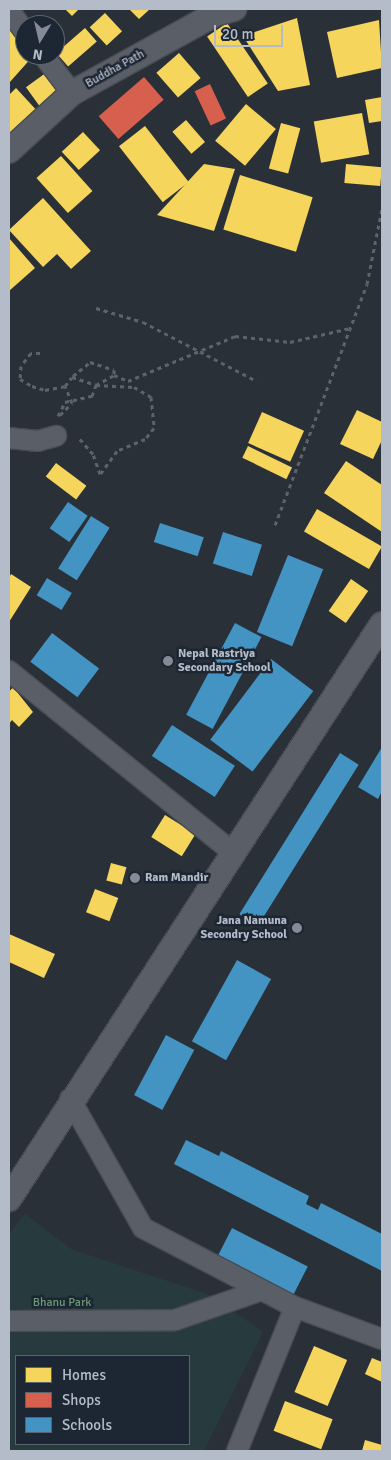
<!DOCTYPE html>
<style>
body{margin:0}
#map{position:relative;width:391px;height:1460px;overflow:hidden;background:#2a3038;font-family:Signika,sans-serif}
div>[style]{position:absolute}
.green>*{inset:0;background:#273a3e}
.homes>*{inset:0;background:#f6d55c;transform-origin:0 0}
.shops>*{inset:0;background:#d6604d;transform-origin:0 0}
.schools>*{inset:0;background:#4393c3;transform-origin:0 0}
.path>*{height:3px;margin-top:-1.5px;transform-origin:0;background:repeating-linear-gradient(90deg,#5d636a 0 4px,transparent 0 8px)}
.roads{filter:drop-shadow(1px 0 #484c53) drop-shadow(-1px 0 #484c53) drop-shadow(0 1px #484c53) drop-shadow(0 -1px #484c53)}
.minor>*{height:20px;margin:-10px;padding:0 10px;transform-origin:10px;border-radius:10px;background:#5a5e66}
.tertiary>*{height:24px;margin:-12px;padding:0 12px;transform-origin:12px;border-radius:12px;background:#5a5e66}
.dots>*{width:14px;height:14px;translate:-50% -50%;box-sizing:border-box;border:2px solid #1d2633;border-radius:50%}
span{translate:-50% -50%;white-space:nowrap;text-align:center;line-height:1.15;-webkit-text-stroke:5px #1d2633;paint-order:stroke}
.street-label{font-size:12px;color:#b4bcc9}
.poi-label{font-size:12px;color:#b4bcc9;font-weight:700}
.left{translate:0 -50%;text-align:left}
.right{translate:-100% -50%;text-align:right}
.park-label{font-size:12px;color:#6b9a76}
.frame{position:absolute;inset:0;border:10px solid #b4bcc9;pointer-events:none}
.legend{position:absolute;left:15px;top:1355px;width:175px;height:90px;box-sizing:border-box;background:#1d2633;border:1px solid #59626f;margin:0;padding:6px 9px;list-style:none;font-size:15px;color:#b4bcc9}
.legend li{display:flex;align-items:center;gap:10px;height:25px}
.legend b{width:25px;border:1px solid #59626f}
.north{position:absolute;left:15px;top:15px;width:50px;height:50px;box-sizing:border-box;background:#1d2633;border:1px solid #59626f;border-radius:50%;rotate:189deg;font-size:14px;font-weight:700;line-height:20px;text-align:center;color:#b4bcc9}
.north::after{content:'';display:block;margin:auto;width:18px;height:22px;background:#848b96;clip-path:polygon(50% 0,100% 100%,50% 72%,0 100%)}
.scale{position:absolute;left:214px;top:25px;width:69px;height:22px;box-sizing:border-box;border:2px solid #b4bcc9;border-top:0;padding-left:6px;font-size:15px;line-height:18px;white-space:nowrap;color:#b4bcc9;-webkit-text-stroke:4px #1d2633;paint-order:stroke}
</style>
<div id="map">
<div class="green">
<i style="clip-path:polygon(evenodd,25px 1214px,71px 1249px,210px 1295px,263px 1332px,204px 1451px,9px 1451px,9px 1234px,25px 1214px,16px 1356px,189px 1356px,189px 1444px,16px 1444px,16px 1356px)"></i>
</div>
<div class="homes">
<i style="clip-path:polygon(65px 9px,79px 9px,72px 16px)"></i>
<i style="clip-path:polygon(129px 9px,150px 9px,139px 19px)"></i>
<i style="left:105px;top:13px;width:25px;height:21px;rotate:47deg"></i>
<i style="clip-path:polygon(297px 18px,310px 85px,278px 91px,243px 36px)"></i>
<i style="clip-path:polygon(379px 20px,382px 68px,337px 78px,327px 32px)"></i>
<i style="left:227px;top:23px;width:73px;height:24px;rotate:56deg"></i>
<i style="left:85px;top:28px;width:18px;height:38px;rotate:49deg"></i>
<i style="clip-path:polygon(9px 30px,25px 42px,25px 55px,34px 55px,9px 83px)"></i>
<i style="left:179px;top:53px;width:33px;height:30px;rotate:49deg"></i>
<i style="left:47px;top:72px;width:27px;height:26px;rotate:54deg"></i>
<i style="clip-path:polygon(16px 88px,40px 114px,9px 143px,9px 95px)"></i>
<i style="clip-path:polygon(382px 97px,382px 121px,369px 123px,365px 100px)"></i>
<i style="left:246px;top:104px;width:39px;height:48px;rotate:40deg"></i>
<i style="left:362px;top:113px;width:42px;height:49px;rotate:80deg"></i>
<i style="left:186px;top:120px;width:29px;height:18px;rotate:49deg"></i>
<i style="left:281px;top:123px;width:20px;height:47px;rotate:15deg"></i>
<i style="left:145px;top:126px;width:71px;height:33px;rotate:52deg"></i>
<i style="left:83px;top:132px;width:25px;height:29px;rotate:47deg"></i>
<i style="left:61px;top:156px;width:47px;height:33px;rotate:48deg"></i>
<i style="clip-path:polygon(204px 164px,235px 169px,214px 231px,157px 215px)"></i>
<i style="left:346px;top:164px;width:36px;height:19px;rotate:5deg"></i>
<i style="left:240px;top:175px;width:76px;height:57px;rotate:17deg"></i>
<i style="clip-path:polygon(43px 198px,91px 251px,71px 269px,57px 254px,43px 267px,9px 230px)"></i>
<i style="clip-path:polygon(9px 238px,35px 268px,9px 291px)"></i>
<i style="clip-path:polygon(357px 410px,382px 422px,382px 440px,373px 459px,340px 444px)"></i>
<i style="left:262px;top:412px;width:46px;height:34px;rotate:24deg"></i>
<i style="left:248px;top:446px;width:49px;height:13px;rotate:26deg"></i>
<i style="clip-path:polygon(346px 461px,382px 485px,382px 532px,324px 493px)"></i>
<i style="left:56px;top:463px;width:38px;height:17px;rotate:37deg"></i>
<i style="left:317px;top:509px;width:75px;height:26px;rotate:30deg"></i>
<i style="clip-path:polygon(11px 574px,31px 587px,9px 622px,9px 578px)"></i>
<i style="left:351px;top:579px;width:21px;height:39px;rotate:35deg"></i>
<i style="clip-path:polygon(13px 687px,33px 712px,19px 727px,12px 720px,9px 724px,9px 692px)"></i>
<i style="left:165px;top:815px;width:36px;height:26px;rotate:32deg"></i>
<i style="left:111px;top:863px;width:16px;height:18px;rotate:15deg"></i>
<i style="left:95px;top:889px;width:25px;height:25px;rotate:21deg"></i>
<i style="clip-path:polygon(9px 934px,55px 954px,44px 978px,9px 962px)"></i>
<i style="left:314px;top:1346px;width:36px;height:50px;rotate:23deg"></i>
<i style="clip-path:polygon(372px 1358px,382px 1362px,382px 1382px,365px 1374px)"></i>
<i style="left:285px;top:1401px;width:51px;height:32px;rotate:21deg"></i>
<i style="clip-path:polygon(365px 1440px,382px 1445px,382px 1451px,362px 1451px)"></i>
</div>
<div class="shops">
<i style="left:144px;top:77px;width:30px;height:60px;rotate:49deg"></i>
<i style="left:210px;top:84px;width:38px;height:17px;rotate:65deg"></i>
</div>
<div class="schools">
<i style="left:68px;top:502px;width:24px;height:32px;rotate:35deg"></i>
<i style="left:91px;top:516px;width:22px;height:62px;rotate:32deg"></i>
<i style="left:160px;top:523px;width:46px;height:20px;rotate:18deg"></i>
<i style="left:223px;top:532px;width:41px;height:33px;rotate:18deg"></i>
<i style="left:288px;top:555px;width:38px;height:83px;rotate:22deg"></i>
<i style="left:47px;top:578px;width:29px;height:20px;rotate:31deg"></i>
<i style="left:235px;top:623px;width:30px;height:104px;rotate:28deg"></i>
<i style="left:52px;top:633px;width:59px;height:36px;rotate:37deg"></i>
<i style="left:271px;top:659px;width:53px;height:101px;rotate:37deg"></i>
<i style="left:172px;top:725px;width:75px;height:37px;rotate:33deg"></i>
<i style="clip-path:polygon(382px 747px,382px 791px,378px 799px,358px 787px)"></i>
<i style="left:340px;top:753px;width:22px;height:190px;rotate:32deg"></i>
<i style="left:237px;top:960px;width:39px;height:93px;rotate:29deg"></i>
<i style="left:166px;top:1035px;width:32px;height:68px;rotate:28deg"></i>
<i style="clip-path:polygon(186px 1140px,219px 1156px,221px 1151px,309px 1196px,306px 1204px,318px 1210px,321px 1203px,382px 1234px,382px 1271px,174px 1164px)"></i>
<i style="left:232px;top:1228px;width:85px;height:33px;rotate:27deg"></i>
</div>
<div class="path">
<i style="left:96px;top:308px;width:49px;rotate:16.6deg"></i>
<i style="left:143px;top:322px;width:128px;rotate:27.4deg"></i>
<i style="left:40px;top:353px;width:9px;rotate:180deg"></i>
<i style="left:31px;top:353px;width:16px;rotate:128deg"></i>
<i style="left:21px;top:366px;width:13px;rotate:94deg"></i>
<i style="left:20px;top:379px;width:14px;rotate:30deg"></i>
<i style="left:32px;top:386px;width:14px;rotate:17deg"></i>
<i style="left:45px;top:390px;width:20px;rotate:-11deg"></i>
<i style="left:65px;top:386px;width:11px;rotate:-52deg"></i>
<i style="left:72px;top:377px;width:25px;rotate:18deg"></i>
<i style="left:96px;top:385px;width:38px;rotate:3deg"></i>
<i style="left:134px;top:387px;width:20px;rotate:30deg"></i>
<i style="left:151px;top:397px;width:31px;rotate:84deg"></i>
<i style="left:154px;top:428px;width:14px;rotate:129deg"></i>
<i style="left:145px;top:439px;width:30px;rotate:157deg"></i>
<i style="left:117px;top:451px;width:29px;rotate:126deg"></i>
<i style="left:100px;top:474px;width:21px;rotate:-109deg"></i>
<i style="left:93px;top:454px;width:23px;rotate:-131deg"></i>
<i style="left:73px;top:376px;width:22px;rotate:-39deg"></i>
<i style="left:90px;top:362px;width:25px;rotate:18deg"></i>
<i style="left:114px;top:370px;width:5px;rotate:90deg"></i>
<i style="left:60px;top:415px;width:17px;rotate:-45deg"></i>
<i style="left:72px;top:403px;width:18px;rotate:-112deg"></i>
<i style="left:58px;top:416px;width:16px;rotate:-63deg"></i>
<i style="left:65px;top:402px;width:28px;rotate:-13deg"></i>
<i style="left:92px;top:396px;width:12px;rotate:-70deg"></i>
<i style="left:96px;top:385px;width:21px;rotate:-29deg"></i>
<i style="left:114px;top:375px;width:15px;rotate:23deg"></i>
<i style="left:128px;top:381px;width:116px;rotate:-22.8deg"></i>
<i style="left:235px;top:336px;width:55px;rotate:6.2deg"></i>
<i style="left:290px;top:342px;width:62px;rotate:-13.1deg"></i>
<i style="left:275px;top:525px;width:258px;rotate:-69.1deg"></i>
<i style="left:367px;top:284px;width:77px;rotate:-78.8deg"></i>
</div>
<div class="roads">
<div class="minor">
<i style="left:9px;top:10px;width:27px;rotate:54deg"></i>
<i style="left:43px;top:55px;width:48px;rotate:52.7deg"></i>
<i style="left:9px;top:438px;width:29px;rotate:6deg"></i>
<i style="left:38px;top:441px;width:19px;rotate:-16deg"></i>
<i style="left:9px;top:671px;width:289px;rotate:39deg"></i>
<i style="left:70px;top:1099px;width:148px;rotate:60.5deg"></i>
<i style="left:143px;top:1228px;width:171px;rotate:27.5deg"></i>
<i style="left:295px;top:1307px;width:93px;rotate:20.2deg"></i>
<i style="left:9px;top:1321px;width:166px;rotate:-0.3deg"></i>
<i style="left:175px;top:1320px;width:92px;rotate:-19deg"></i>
<i style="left:237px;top:1451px;width:155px;rotate:-68.1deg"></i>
</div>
<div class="tertiary">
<i style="left:9px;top:151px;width:86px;rotate:-42.6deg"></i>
<i style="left:72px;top:93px;width:163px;rotate:-28.9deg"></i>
<i style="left:215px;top:14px;width:20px;rotate:-15deg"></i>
<i style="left:9px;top:1199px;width:685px;rotate:-57.03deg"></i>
</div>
</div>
<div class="dots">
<i style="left:168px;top:661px;background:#848b96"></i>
<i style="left:135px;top:878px;background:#848b96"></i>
<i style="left:297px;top:928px;background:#848b96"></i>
</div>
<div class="street-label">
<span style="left:115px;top:69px;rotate:-29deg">Buddha Path</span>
</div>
<div class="poi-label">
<span class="left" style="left:178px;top:661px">Nepal Rastriya<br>Secondary School</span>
<span class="left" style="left:145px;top:878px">Ram Mandir</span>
<span class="right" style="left:287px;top:928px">Jana Namuna<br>Secondry School</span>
</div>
<div class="park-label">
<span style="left:62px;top:1303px">Bhanu Park</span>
</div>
<div class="frame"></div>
<ul class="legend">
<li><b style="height:14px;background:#f6d55c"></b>Homes</li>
<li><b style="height:14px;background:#d6604d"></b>Shops</li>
<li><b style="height:14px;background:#4393c3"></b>Schools</li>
</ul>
<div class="north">N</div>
<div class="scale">20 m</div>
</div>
